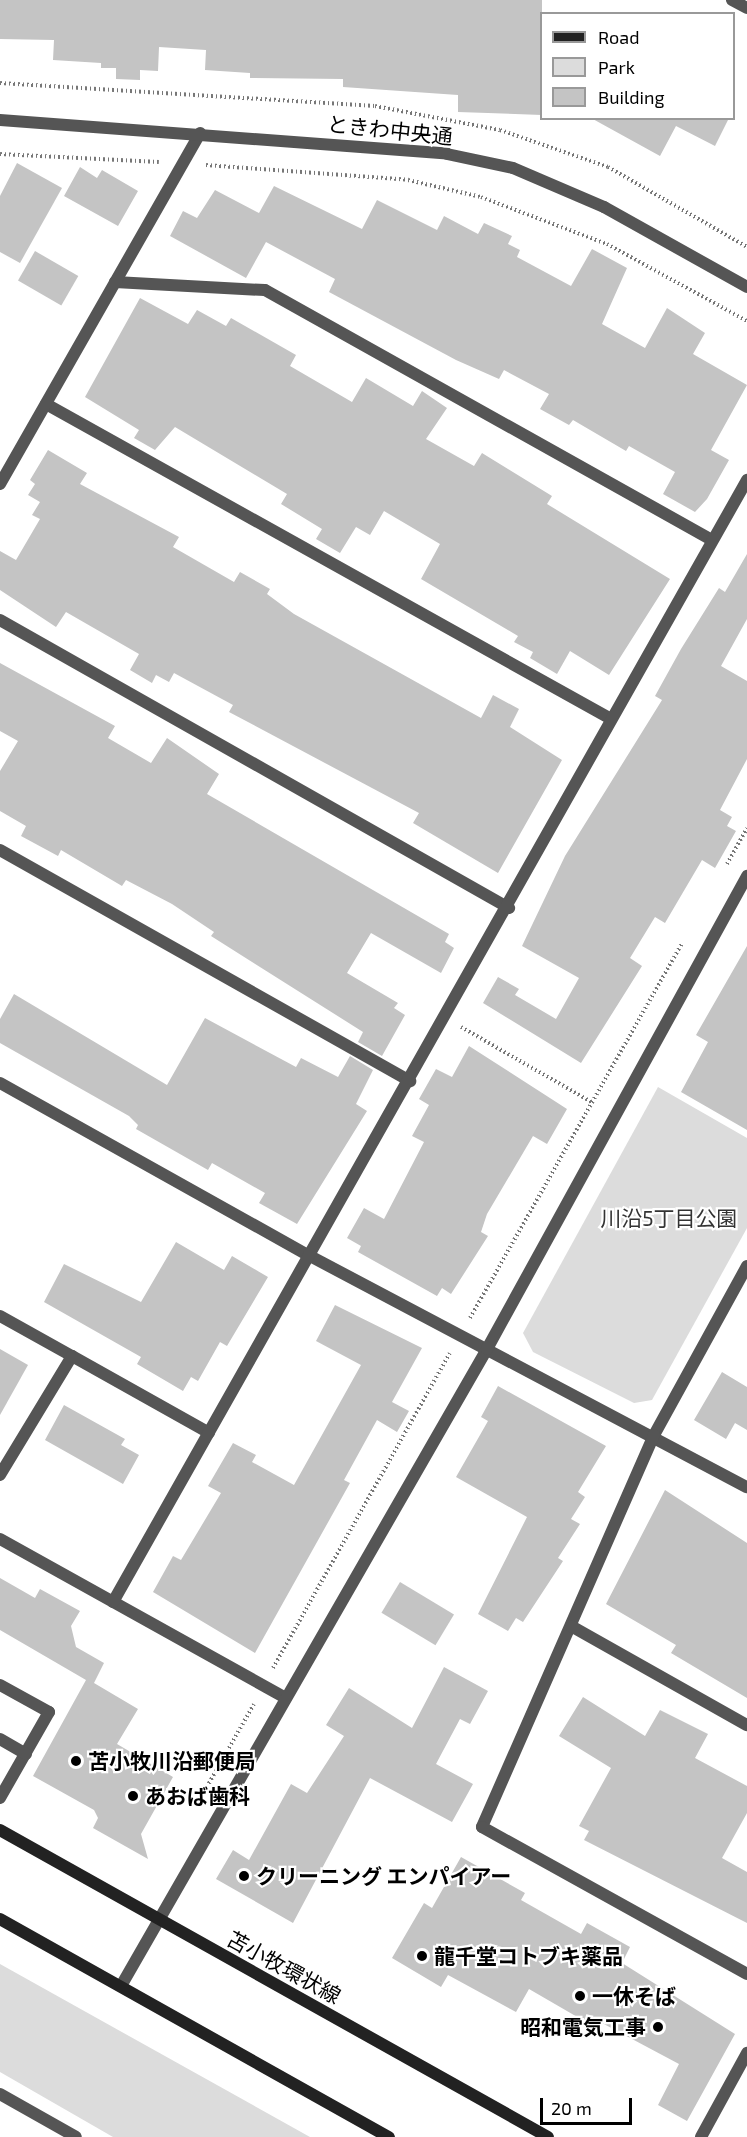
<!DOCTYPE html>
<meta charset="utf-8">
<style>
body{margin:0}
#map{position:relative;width:747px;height:2137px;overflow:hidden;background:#fff;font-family:"Exo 2","Noto Sans JP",sans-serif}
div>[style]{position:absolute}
.green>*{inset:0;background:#dcdcdc}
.building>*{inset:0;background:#c4c4c4;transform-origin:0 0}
.path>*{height:4px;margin-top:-2px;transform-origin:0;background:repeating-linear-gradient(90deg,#777 0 1.5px,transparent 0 4.5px)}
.service>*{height:12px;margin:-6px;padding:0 6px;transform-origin:6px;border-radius:6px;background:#555}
.minor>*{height:12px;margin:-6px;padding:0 6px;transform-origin:6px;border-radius:6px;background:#555}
.tertiary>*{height:12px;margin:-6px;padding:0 6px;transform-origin:6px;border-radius:6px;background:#555}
.secondary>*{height:12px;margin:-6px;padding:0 6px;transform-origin:6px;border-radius:6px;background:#222}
.dots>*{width:16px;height:16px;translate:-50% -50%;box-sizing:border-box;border:3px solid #fff;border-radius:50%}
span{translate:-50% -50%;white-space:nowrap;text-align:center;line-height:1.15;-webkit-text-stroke:4.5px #fff;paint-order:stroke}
.street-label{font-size:21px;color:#000}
.park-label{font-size:21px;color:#333}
.poi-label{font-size:21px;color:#000;font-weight:700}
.left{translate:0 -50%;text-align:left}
.right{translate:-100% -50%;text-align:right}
.legend{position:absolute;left:540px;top:12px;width:195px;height:108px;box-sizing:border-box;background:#fff;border:2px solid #999;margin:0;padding:8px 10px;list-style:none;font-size:18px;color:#000}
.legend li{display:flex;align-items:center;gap:12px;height:30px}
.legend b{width:30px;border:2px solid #999}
.scale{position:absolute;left:540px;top:2098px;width:92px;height:27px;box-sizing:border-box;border:3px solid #000;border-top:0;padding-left:8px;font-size:18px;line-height:21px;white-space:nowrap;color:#000;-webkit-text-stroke:4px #fff;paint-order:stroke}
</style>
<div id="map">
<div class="green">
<i style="clip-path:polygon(658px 1087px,747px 1138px,747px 1228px,652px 1400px,634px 1403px,533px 1352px,523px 1333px)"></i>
<i style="clip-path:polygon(0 1964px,310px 2137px,113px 2137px,0 2072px)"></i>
</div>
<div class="building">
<i style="clip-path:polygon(0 0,542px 0,542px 115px,458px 112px,458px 95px,343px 87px,343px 79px,250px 78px,250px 73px,205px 70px,206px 50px,159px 47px,158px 71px,140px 70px,140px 80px,116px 79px,116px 68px,101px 68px,101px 63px,53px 60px,54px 40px,0 39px)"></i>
<i style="clip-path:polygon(591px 118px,729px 118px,715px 146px,676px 126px,660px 156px)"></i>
<i style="clip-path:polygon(17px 163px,62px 188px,20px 263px,0 252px,0 196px)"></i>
<i style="clip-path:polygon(80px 167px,97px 178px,102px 170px,138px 191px,118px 226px,64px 196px)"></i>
<i style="clip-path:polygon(274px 186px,362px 229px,377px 200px,437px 230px,444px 216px,478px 234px,484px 223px,512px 236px,508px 244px,520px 250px,517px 257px,571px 286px,592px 249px,627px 268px,602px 324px,645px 348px,667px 308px,705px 333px,693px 354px,747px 385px,711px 450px,729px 460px,707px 499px,695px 512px,663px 494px,675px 472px,629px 446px,626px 451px,573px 420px,569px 425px,540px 409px,549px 394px,504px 370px,499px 379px,456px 360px,329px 292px,335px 279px,266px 242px,246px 278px,170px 236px,183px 211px,197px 218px,215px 190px,259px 213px)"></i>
<i style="left:35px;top:251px;width:50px;height:34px;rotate:30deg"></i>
<i style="clip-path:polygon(140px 298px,188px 324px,197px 310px,226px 326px,231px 318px,296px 355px,290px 366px,352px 402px,366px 378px,413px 406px,422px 391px,447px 408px,426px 439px,474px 466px,482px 453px,552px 496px,547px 504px,670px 579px,609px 675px,570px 651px,557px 674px,530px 658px,533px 652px,514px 642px,518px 636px,421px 579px,440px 544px,384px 511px,370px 535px,356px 527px,340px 553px,316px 539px,322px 529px,281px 504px,287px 494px,175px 427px,155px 450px,134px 438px,139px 430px,85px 397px)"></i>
<i style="clip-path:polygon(48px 450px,87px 473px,80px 484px,179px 537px,173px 547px,234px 582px,240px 572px,270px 589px,267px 594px,294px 614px,481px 718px,493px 695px,519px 709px,510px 727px,562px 760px,498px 873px,413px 823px,419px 813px,229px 712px,233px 705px,174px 673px,169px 682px,156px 675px,152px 683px,130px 670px,139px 654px,66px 612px,56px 627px,0 590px,0 551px,16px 560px,40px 519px,32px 515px,40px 502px,28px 495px,35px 484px,30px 480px)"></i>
<i style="clip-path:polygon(747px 554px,747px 619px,721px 666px,747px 681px,747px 759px,720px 810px,732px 817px,727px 826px,736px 831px,715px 868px,702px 860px,665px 923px,655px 917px,630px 958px,642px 966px,581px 1063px,483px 1003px,498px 977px,519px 989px,515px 995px,556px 1019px,579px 978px,522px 946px,565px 856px,662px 700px,655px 696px,681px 649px,719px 588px,725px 592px)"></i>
<i style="clip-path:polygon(0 663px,115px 726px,108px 738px,151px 763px,167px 738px,219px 774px,207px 794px,449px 934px,445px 942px,454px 948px,441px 973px,371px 933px,347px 973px,398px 1003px,394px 1008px,405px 1015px,382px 1056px,358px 1042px,363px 1032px,211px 936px,214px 932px,172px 904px,126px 880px,122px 886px,61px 850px,58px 856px,21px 836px,26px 826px,0 811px,0 771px,18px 741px,0 731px)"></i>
<i style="clip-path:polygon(747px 946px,747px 1130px,681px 1092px,708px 1042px,696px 1035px)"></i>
<i style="clip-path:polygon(14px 994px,167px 1085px,205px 1018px,296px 1067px,301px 1058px,338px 1077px,350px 1056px,373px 1070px,356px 1104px,367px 1111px,297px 1224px,259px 1203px,265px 1193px,212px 1163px,208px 1170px,136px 1129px,138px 1125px,129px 1116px,0 1043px,0 1019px)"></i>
<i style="clip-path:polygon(469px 1046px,567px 1109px,547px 1144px,533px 1136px,487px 1214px,481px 1232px,488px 1236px,451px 1294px,442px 1288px,437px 1296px,358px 1252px,361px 1246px,347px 1238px,364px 1208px,384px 1219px,424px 1142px,412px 1136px,429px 1105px,419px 1099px,436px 1069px,452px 1077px)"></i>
<i style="clip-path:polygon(176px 1242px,224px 1270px,232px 1256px,268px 1277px,227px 1346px,220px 1342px,198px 1381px,191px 1377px,183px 1391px,137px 1364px,141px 1357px,44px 1302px,64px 1264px,141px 1302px)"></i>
<i style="clip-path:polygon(335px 1305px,422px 1348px,392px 1402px,409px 1411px,397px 1432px,377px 1420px,344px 1480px,350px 1483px,255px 1653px,153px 1592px,173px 1556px,181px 1560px,221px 1493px,208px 1486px,233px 1443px,256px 1455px,252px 1462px,294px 1485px,361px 1365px,316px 1341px)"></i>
<i style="clip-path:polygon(0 1349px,28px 1365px,0 1415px)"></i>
<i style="clip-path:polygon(722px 1372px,747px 1387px,747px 1430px,735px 1423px,726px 1439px,694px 1420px)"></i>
<i style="clip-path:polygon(498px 1386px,606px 1446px,578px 1492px,585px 1497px,571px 1519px,580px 1524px,558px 1558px,563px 1561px,523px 1622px,516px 1618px,508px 1631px,478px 1614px,527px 1517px,456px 1477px,488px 1421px,481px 1417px)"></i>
<i style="clip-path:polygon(64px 1405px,125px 1439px,121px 1445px,139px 1455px,123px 1484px,45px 1440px)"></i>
<i style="clip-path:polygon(665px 1490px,747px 1543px,747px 1698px,671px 1653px,676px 1645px,606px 1604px)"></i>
<i style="clip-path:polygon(0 1578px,35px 1598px,40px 1589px,80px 1611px,71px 1626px,76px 1647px,104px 1663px,94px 1683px,138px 1709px,117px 1744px,173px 1777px,141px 1834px,148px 1859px,93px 1828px,98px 1818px,94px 1810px,33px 1776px,86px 1680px,0 1630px)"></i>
<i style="left:400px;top:1582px;width:63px;height:36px;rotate:31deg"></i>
<i style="clip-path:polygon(444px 1667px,488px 1691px,470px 1724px,460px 1719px,436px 1764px,473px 1784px,452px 1822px,370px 1778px,293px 1923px,216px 1879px,233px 1850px,249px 1860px,291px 1784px,307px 1793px,344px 1736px,326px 1725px,349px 1688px,412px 1728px)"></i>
<i style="clip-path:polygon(583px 1697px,645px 1736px,660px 1710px,708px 1734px,695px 1758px,747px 1786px,747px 1813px,722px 1858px,747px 1872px,747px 1923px,584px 1840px,589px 1831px,579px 1826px,611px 1768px,559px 1736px)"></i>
<i style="clip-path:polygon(461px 1857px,525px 1893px,521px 1900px,581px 1934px,587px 1923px,630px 1947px,622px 1963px,735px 2034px,687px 2121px,658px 2105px,679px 2064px,602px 2023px,598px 2029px,529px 1989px,516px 2012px,448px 1975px,441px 1987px,392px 1958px,424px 1903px,432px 1908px)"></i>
</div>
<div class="path">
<i style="left:0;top:83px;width:376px;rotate:3.5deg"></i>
<i style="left:375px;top:106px;width:127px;rotate:10.9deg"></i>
<i style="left:500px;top:130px;width:114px;rotate:18.9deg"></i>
<i style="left:608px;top:167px;width:160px;rotate:29.9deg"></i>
<i style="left:0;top:154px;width:159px;rotate:2.9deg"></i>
<i style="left:206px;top:165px;width:203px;rotate:4.2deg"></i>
<i style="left:408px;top:180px;width:75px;rotate:13.1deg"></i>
<i style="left:481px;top:197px;width:134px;rotate:20.5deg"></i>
<i style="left:607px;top:244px;width:160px;rotate:28.8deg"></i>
<i style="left:727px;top:864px;width:41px;rotate:-60.9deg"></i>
<i style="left:461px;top:1027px;width:152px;rotate:29.9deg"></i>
<i style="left:470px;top:1318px;width:431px;rotate:-60.5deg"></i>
<i style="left:273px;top:1668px;width:361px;rotate:-60.7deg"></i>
<i style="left:200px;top:1799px;width:109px;rotate:-60.4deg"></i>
</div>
<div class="service">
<i style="left:0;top:1685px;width:56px;rotate:28.9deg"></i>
<i style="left:49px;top:1712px;width:99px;rotate:119.7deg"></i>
<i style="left:0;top:1739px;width:30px;rotate:30deg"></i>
</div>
<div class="minor">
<i style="left:732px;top:0;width:17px;rotate:28deg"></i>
<i style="left:115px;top:282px;width:150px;rotate:3.1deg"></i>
<i style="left:265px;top:290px;width:512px;rotate:29.22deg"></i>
<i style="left:46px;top:404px;width:647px;rotate:29.14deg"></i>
<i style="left:0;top:484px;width:404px;rotate:-60.3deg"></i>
<i style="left:0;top:620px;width:585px;rotate:29.5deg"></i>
<i style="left:0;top:850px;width:471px;rotate:29.4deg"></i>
<i style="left:0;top:1083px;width:355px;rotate:29.2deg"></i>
<i style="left:310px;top:1256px;width:494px;rotate:27.9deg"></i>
<i style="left:747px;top:1266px;width:193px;rotate:118.8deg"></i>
<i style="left:654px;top:1435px;width:428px;rotate:113.7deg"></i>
<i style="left:482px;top:1827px;width:303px;rotate:29deg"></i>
<i style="left:0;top:1316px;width:82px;rotate:29.1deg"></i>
<i style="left:72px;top:1356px;width:139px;rotate:121.2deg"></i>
<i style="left:72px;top:1356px;width:157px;rotate:29.3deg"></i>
<i style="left:0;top:1539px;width:327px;rotate:29.1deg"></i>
<i style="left:113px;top:1602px;width:1289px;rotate:-60.53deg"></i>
<i style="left:571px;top:1626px;width:202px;rotate:29.4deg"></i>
<i style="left:121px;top:1986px;width:735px;rotate:-60.12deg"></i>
<i style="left:487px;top:1349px;width:540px;rotate:-61.2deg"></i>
<i style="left:701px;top:2137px;width:96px;rotate:-61.3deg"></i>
</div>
<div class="tertiary">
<i style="left:0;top:120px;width:448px;rotate:4.3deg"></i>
<i style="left:447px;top:154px;width:67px;rotate:12deg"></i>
<i style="left:513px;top:168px;width:99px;rotate:23.2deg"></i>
<i style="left:604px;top:207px;width:164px;rotate:29.2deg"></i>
<i style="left:0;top:2094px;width:87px;rotate:29.5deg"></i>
</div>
<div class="secondary">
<i style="left:0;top:1830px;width:628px;rotate:29.26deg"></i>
<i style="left:0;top:1919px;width:446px;rotate:29.3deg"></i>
</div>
<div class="dots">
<i style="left:76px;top:1761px;background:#000"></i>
<i style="left:133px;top:1796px;background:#000"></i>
<i style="left:244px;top:1876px;background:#000"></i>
<i style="left:422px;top:1956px;background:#000"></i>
<i style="left:580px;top:1996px;background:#000"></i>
<i style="left:658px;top:2027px;background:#000"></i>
</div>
<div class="street-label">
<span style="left:390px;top:130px;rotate:6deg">ときわ中央通</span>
<span style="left:284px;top:1967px;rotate:29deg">苫小牧環状線</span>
</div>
<div class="park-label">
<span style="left:669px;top:1218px">川沿5丁目公園</span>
</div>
<div class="poi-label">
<span class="left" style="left:88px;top:1761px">苫小牧川沿郵便局</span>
<span class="left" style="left:145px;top:1796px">あおば歯科</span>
<span class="left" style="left:256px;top:1876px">クリーニング エンパイアー</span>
<span class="left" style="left:434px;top:1956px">龍千堂コトブキ薬品</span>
<span class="left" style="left:592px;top:1996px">一休そば</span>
<span class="right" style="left:646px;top:2027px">昭和電気工事</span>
</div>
<ul class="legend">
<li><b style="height:8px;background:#222"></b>Road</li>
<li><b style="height:16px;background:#dcdcdc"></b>Park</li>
<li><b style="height:16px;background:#c4c4c4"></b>Building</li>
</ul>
<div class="scale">20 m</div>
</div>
